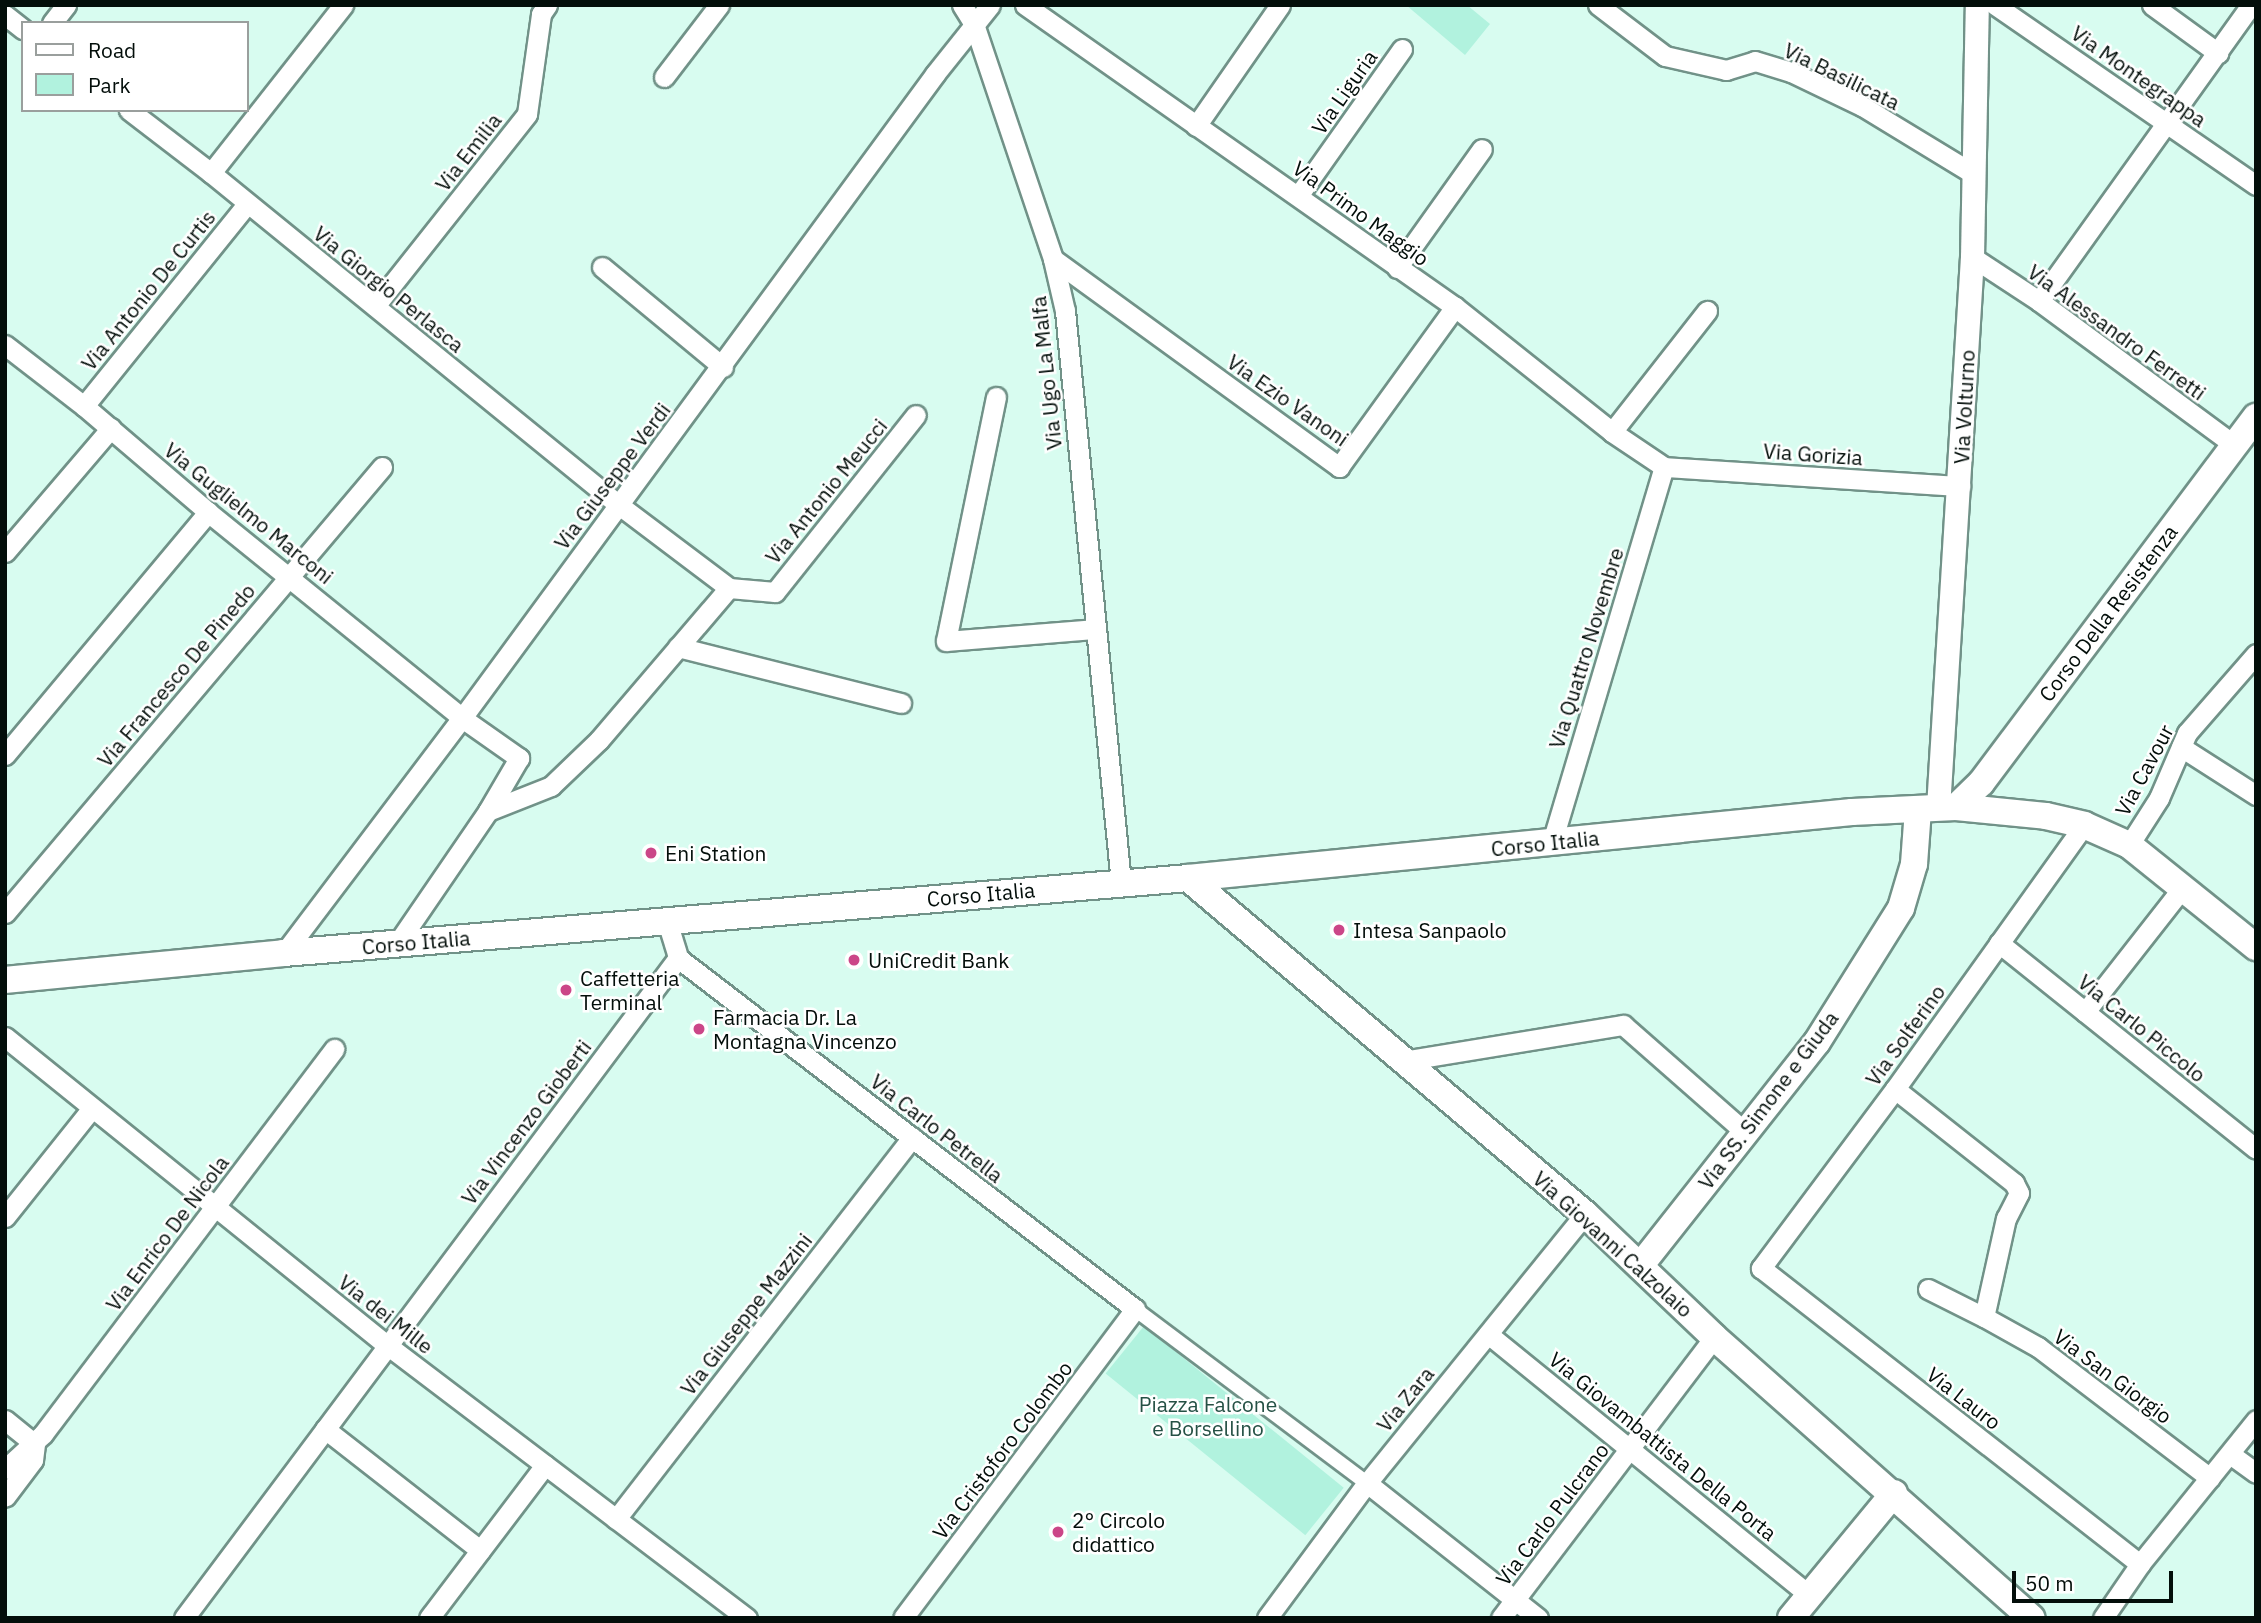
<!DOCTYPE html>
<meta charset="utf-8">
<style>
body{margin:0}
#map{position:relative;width:2261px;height:1623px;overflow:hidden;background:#d8fcf0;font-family:"IBM Plex Sans",sans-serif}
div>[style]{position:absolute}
.green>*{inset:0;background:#b1f2de;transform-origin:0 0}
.roads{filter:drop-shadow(2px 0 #719288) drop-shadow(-2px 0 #719288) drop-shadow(0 2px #719288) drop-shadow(0 -2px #719288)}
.pedestrian>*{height:14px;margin:-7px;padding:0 7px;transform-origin:7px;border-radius:7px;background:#fff}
.minor>*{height:19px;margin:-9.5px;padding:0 9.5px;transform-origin:9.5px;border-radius:9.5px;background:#fff}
.tertiary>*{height:23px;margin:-11.5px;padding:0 11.5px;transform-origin:11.5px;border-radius:11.5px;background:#fff}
.secondary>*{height:26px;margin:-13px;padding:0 13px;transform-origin:13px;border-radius:13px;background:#fff}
.dots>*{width:19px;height:19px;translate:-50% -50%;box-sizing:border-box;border:4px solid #fff;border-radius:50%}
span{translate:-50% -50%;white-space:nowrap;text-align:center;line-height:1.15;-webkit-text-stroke:5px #fff;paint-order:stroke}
.street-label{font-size:21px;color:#030e0a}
.poi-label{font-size:21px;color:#030e0a}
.left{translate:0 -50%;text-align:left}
.park-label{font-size:21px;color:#255145}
.frame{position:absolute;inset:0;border:7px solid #030e0a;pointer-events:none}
.legend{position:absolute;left:21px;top:21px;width:228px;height:91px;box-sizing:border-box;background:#fff;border:2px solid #9a9f9d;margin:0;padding:9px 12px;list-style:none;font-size:21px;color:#030e0a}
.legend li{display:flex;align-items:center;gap:14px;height:35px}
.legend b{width:35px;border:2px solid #9a9f9d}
.scale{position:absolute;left:2012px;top:1571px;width:161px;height:32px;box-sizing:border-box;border:4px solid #030e0a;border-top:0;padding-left:9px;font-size:21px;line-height:24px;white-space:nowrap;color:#030e0a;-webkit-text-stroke:5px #fff;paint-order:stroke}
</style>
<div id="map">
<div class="green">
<i style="clip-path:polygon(1406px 5px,1467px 5px,1490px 24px,1465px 55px)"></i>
<i style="left:1144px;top:1326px;width:257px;height:61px;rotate:39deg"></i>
</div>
<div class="roads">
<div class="pedestrian">
<i style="left:1135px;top:1309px;width:290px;rotate:36.9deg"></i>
</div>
<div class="minor">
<i style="left:962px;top:5px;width:22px;rotate:58deg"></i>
<i style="left:974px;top:24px;width:248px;rotate:71.4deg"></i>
<i style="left:1053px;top:259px;width:53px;rotate:77deg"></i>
<i style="left:1065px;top:311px;width:575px;rotate:84.41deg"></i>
<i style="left:1025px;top:5px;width:525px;rotate:35.08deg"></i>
<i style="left:1455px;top:307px;width:201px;rotate:38.5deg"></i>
<i style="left:1612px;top:432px;width:63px;rotate:33.9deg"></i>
<i style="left:1598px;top:5px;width:84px;rotate:37.3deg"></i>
<i style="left:1665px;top:56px;width:63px;rotate:12.9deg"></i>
<i style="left:1726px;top:70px;width:30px;rotate:-17deg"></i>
<i style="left:1755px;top:61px;width:38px;rotate:17deg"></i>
<i style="left:1791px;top:72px;width:79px;rotate:25.6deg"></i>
<i style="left:1862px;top:106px;width:131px;rotate:31.3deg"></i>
<i style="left:1995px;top:5px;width:317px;rotate:34.6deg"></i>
<i style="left:2152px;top:5px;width:82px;rotate:36deg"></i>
<i style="left:5px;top:15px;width:23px;rotate:38deg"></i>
<i style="left:52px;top:23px;width:23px;rotate:-52deg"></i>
<i style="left:664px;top:77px;width:91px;rotate:-52.6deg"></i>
<i style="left:129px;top:110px;width:103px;rotate:37.5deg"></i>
<i style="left:211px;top:173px;width:526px;rotate:39.14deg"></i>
<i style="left:619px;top:505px;width:138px;rotate:37deg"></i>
<i style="left:729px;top:588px;width:46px;rotate:5deg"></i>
<i style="left:775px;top:592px;width:226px;rotate:-51.5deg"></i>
<i style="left:1196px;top:126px;width:147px;rotate:-55.2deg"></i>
<i style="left:211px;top:173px;width:214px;rotate:-51.8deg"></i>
<i style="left:1298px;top:196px;width:180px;rotate:-54.7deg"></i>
<i style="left:1972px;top:257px;width:80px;rotate:33.3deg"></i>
<i style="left:2039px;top:301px;width:242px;rotate:36.4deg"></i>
<i style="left:1053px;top:259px;width:354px;rotate:36deg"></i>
<i style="left:1339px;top:467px;width:198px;rotate:-54.1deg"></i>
<i style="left:602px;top:267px;width:157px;rotate:39.6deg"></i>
<i style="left:1397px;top:268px;width:146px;rotate:-54.5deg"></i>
<i style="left:2039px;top:301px;width:364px;rotate:-54.4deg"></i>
<i style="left:375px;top:306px;width:245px;rotate:-51.6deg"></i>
<i style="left:527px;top:114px;width:101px;rotate:-82deg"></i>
<i style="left:541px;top:14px;width:11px;rotate:-56deg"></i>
<i style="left:5px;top:345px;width:100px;rotate:37.7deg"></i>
<i style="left:84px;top:406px;width:163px;rotate:40.5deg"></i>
<i style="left:208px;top:512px;width:327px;rotate:39deg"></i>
<i style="left:462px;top:718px;width:70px;rotate:35.1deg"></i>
<i style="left:519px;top:758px;width:61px;rotate:120.3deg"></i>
<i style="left:488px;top:811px;width:161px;rotate:124.4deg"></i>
<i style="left:996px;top:397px;width:249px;rotate:101.6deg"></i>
<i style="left:946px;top:641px;width:148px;rotate:-4.6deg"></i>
<i style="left:84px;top:406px;width:260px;rotate:-51.1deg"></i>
<i style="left:1612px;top:432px;width:154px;rotate:-51.9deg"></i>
<i style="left:1664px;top:467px;width:297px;rotate:3.7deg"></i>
<i style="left:5px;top:552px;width:163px;rotate:-49.5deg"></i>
<i style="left:678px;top:647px;width:230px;rotate:14.1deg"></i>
<i style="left:2181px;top:747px;width:89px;rotate:32.6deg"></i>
<i style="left:5px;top:755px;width:317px;rotate:-50.1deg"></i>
<i style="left:488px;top:811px;width:68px;rotate:-21.6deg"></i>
<i style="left:551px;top:786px;width:66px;rotate:-43.8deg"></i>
<i style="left:599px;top:740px;width:200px;rotate:-49.5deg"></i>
<i style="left:2084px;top:825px;width:325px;rotate:125.6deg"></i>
<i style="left:1895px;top:1089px;width:224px;rotate:126.8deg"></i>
<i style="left:1761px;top:1268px;width:481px;rotate:38deg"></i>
<i style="left:1552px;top:842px;width:391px;rotate:-73.4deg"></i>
<i style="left:2129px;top:845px;width:56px;rotate:-57.4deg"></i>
<i style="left:2159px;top:798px;width:71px;rotate:-66.7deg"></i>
<i style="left:2187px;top:733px;width:105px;rotate:-48.9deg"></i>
<i style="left:5px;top:913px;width:584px;rotate:-49.79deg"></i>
<i style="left:667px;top:921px;width:39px;rotate:73deg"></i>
<i style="left:1999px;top:943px;width:329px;rotate:38.7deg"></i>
<i style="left:284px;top:953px;width:295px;rotate:-52.9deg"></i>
<i style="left:462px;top:718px;width:799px;rotate:-53.7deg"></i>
<i style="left:935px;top:74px;width:88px;rotate:-51.4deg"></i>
<i style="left:678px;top:958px;width:576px;rotate:37.53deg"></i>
<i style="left:1135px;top:1309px;width:386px;rotate:126.9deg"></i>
<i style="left:2085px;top:1012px;width:159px;rotate:-51.9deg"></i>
<i style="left:5px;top:1037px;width:491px;rotate:38.9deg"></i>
<i style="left:387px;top:1345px;width:452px;rotate:37.2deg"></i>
<i style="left:1402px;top:1061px;width:224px;rotate:-9.3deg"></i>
<i style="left:1623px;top:1025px;width:162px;rotate:41.3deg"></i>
<i style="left:1895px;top:1089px;width:152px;rotate:38.3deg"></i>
<i style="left:2014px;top:1183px;width:11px;rotate:63deg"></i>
<i style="left:2019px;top:1193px;width:28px;rotate:117deg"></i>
<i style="left:2006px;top:1218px;width:101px;rotate:102.5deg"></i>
<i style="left:1984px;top:1317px;width:62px;rotate:29.1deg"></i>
<i style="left:2038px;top:1347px;width:216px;rotate:37.3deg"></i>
<i style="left:5px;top:1217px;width:139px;rotate:-51.4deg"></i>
<i style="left:1928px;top:1289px;width:63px;rotate:26.6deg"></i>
<i style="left:1488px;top:1334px;width:412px;rotate:39.1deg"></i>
<i style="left:5px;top:1420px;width:38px;rotate:39deg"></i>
<i style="left:35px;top:1444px;width:16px;rotate:97deg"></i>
<i style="left:33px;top:1460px;width:46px;rotate:127.1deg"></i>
<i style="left:325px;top:1429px;width:197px;rotate:38deg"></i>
<i style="left:2230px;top:1454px;width:32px;rotate:36deg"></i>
<i style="left:5px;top:1469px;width:52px;rotate:-42.6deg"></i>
<i style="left:43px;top:1434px;width:483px;rotate:-52.9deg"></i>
<i style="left:1367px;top:1483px;width:218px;rotate:38.3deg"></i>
<i style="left:616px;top:1519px;width:483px;rotate:-52.2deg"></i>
<i style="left:184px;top:1618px;width:824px;rotate:-53.19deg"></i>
<i style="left:429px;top:1618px;width:192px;rotate:-52.8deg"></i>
<i style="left:1267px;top:1618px;width:168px;rotate:-53.5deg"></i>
<i style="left:1367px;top:1483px;width:346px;rotate:-51deg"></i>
<i style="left:1501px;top:1618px;width:353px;rotate:-52.8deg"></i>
<i style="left:2103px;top:1618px;width:65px;rotate:-55.6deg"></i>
<i style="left:2140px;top:1564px;width:185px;rotate:-51.1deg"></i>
</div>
<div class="tertiary">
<i style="left:1938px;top:808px;width:552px;rotate:-86.47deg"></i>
<i style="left:1972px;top:257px;width:252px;rotate:-88.9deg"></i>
</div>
<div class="secondary">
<i style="left:1956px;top:807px;width:35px;rotate:-44deg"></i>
<i style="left:1981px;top:783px;width:458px;rotate:-53.1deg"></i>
<i style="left:1188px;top:878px;width:520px;rotate:40.24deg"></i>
<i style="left:1585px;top:1214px;width:178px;rotate:43.6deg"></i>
<i style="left:1714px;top:1337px;width:424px;rotate:41.5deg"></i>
<i style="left:5px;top:980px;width:280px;rotate:-5.5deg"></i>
<i style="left:284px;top:953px;width:907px;rotate:-4.74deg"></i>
<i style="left:1188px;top:878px;width:667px;rotate:-5.68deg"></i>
<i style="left:1852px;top:812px;width:104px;rotate:-2.8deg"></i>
<i style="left:1956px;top:807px;width:90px;rotate:5.7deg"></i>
<i style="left:2046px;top:816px;width:39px;rotate:13deg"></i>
<i style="left:2084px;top:825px;width:49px;rotate:24deg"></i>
<i style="left:2129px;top:845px;width:163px;rotate:38.8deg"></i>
<i style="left:1640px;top:1266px;width:285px;rotate:-51.7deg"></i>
<i style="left:1817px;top:1042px;width:158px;rotate:-57.9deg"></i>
<i style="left:1901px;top:908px;width:46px;rotate:-73.5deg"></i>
<i style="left:1914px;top:864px;width:55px;rotate:-85.8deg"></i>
<i style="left:1791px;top:1618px;width:162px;rotate:-50.5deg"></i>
</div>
</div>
<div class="dots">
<i style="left:651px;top:853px;background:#cb4688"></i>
<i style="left:1339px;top:930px;background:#cb4688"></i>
<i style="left:854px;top:960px;background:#cb4688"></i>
<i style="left:566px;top:990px;background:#cb4688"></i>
<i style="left:699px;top:1029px;background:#cb4688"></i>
<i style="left:1058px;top:1532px;background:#cb4688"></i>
</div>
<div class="street-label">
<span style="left:1842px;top:76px;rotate:26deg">Via Basilicata</span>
<span style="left:2139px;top:76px;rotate:35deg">Via Montegrappa</span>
<span style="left:1344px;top:92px;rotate:-55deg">Via Liguria</span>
<span style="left:468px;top:152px;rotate:-52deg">Via Emilia</span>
<span style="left:1361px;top:213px;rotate:36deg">Via Primo Maggio</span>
<span style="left:389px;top:289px;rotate:39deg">Via Giorgio Perlasca</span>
<span style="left:148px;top:290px;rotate:-51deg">Via Antonio De Curtis</span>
<span style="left:2117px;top:332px;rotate:36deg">Via Alessandro Ferretti</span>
<span style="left:1046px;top:373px;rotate:-96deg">Via Ugo La Malfa</span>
<span style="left:1288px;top:400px;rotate:35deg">Via Ezio Vanoni</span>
<span style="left:1964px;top:407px;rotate:-87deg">Via Volturno</span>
<span style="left:1813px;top:454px;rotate:4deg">Via Gorizia</span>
<span style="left:612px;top:476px;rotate:-53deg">Via Giuseppe Verdi</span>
<span style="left:826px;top:491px;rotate:-51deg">Via Antonio Meucci</span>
<span style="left:249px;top:513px;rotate:39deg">Via Guglielmo Marconi</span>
<span style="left:2108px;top:613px;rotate:-53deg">Corso Della Resistenza</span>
<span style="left:1586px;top:648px;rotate:-73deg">Via Quattro Novembre</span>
<span style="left:176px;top:675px;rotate:-50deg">Via Francesco De Pinedo</span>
<span style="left:2144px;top:770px;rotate:-62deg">Via Cavour</span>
<span style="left:1545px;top:843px;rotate:-6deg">Corso Italia</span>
<span style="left:981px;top:894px;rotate:-5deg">Corso Italia</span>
<span style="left:416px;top:942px;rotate:-5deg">Corso Italia</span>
<span style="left:2142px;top:1028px;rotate:39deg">Via Carlo Piccolo</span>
<span style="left:1905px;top:1035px;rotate:-54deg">Via Solferino</span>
<span style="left:1768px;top:1100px;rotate:-53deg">Via SS. Simone e Giuda</span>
<span style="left:526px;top:1122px;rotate:-53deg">Via Vincenzo Gioberti</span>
<span style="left:937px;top:1128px;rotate:38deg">Via Carlo Petrella</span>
<span style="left:167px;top:1233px;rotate:-53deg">Via Enrico De Nicola</span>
<span style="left:1613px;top:1244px;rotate:42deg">Via Giovanni Calzolaio</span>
<span style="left:386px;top:1314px;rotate:38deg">Via dei Mille</span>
<span style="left:746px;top:1314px;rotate:-52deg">Via Giuseppe Mazzini</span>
<span style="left:2113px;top:1376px;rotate:37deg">Via San Giorgio</span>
<span style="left:1964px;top:1398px;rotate:38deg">Via Lauro</span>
<span style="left:1405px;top:1399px;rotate:-51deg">Via Zara</span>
<span style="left:1663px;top:1446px;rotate:39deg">Via Giovambattista Della Porta</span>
<span style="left:1002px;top:1450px;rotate:-53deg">Via Cristoforo Colombo</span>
<span style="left:1552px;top:1514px;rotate:-53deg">Via Carlo Pulcrano</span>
</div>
<div class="poi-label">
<span class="left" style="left:665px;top:853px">Eni Station</span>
<span class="left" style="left:1353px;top:930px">Intesa Sanpaolo</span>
<span class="left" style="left:868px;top:960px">UniCredit Bank</span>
<span class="left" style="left:580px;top:990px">Caffetteria<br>Terminal</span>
<span class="left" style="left:713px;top:1029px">Farmacia Dr. La<br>Montagna Vincenzo</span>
<span class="left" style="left:1072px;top:1532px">2° Circolo<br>didattico</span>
</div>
<div class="park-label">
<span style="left:1208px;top:1416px">Piazza Falcone<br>e Borsellino</span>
</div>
<div class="frame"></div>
<ul class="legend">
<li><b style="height:9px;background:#fff"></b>Road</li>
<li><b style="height:19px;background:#b1f2de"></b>Park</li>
</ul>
<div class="scale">50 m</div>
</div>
